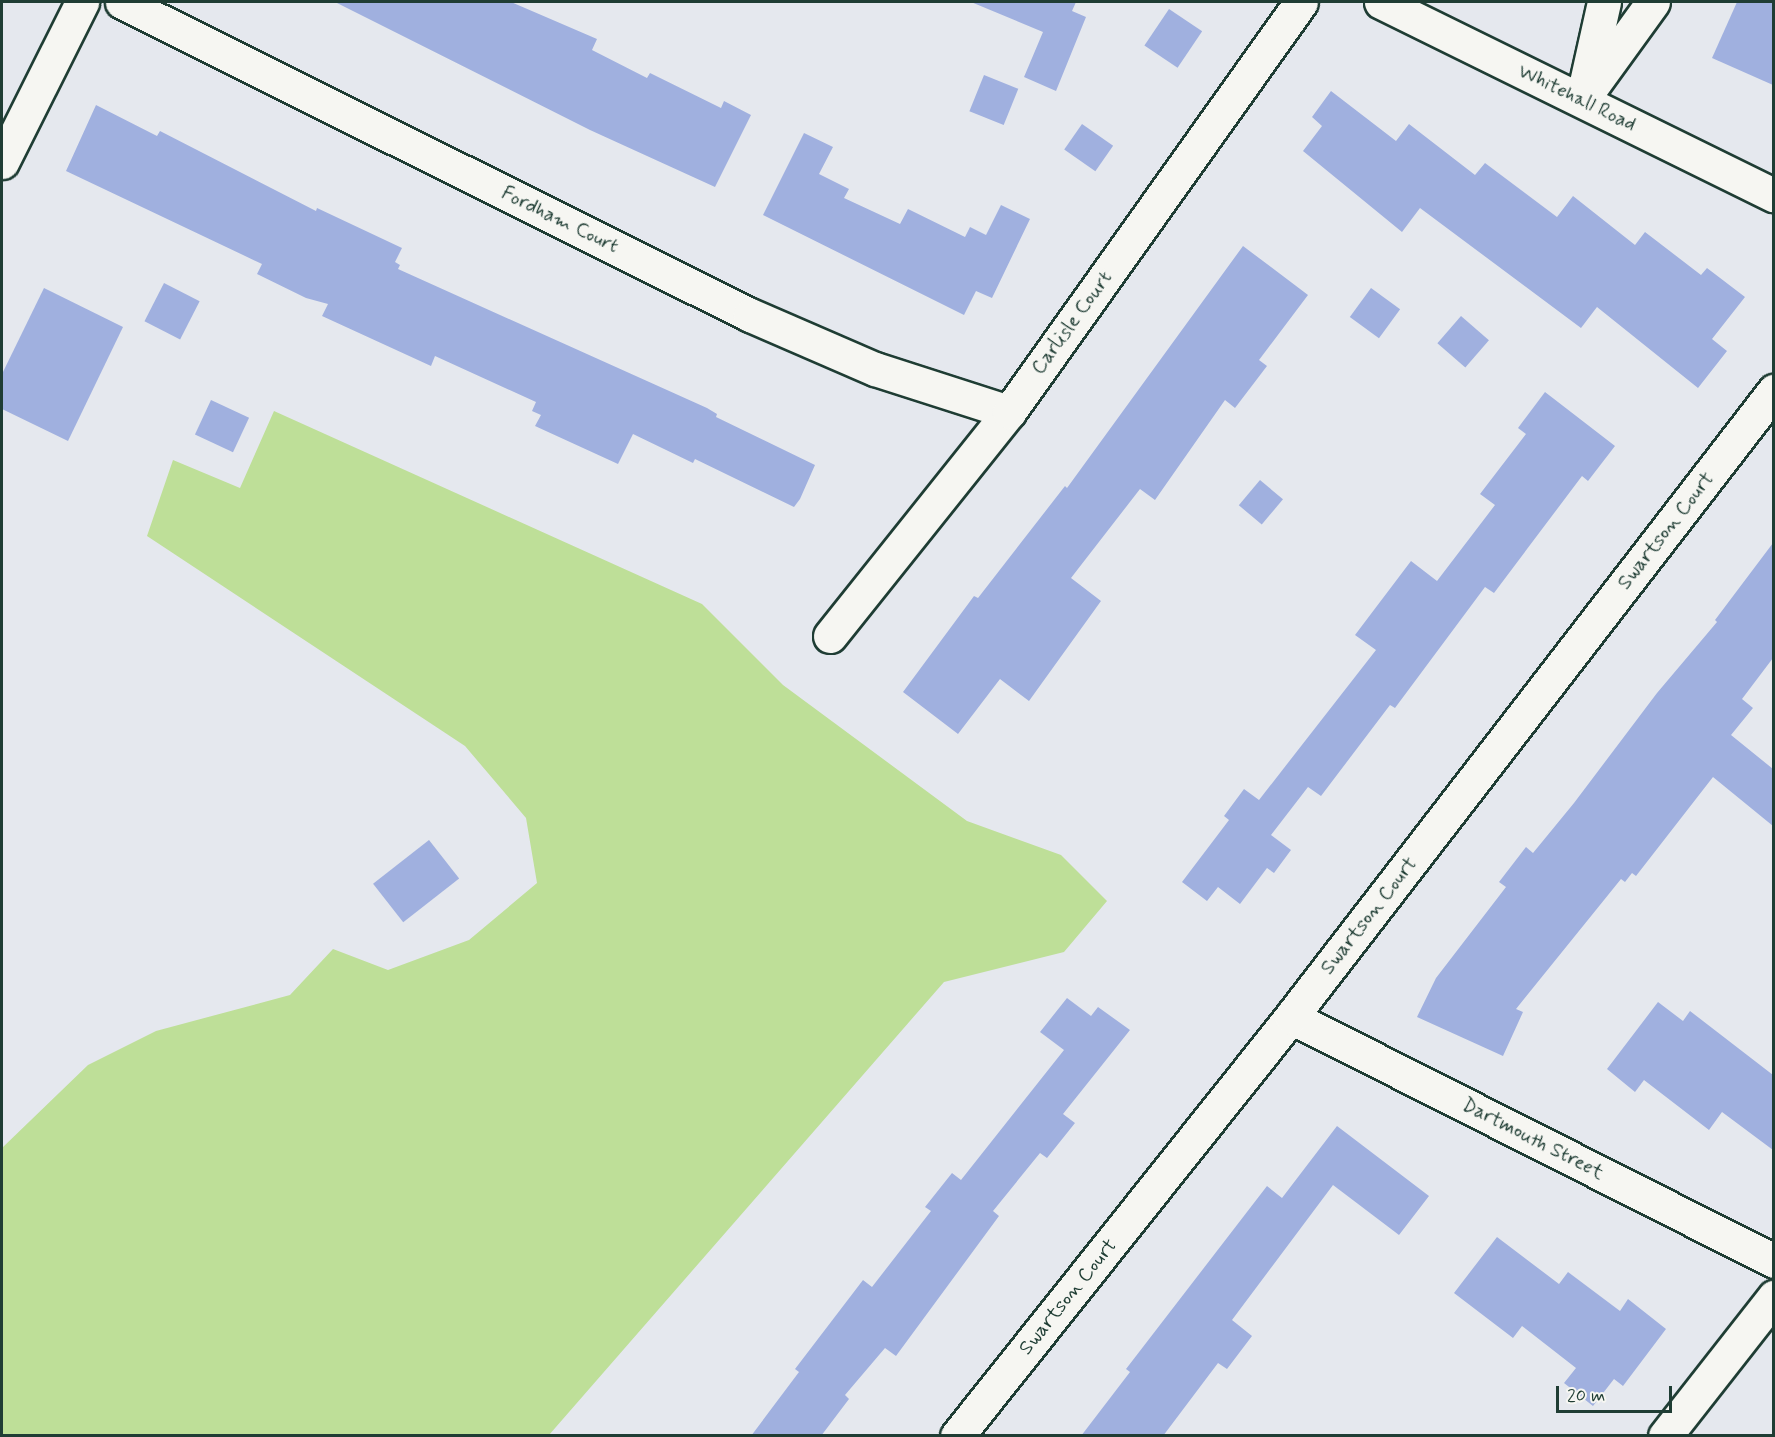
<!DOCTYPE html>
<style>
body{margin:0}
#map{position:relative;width:1775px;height:1437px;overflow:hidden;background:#e5e8ee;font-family:Mynerve,sans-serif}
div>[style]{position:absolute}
.green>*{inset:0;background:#bedf98}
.building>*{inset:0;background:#a0b0df;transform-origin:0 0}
.roads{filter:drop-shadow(2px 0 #1f3d34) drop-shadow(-2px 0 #1f3d34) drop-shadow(0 2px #1f3d34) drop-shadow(0 -2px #1f3d34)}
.minor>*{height:33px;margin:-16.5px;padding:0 16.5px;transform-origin:16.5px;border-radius:16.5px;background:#f6f6f2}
span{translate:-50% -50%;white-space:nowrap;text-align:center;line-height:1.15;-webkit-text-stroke:4.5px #f6f6f2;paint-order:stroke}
.street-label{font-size:20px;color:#1f3d34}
.frame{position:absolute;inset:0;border:3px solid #1f3d34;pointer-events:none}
.scale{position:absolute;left:1556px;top:1386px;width:116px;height:27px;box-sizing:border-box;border:3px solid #1f3d34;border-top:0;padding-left:8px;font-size:18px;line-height:21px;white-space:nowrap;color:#1f3d34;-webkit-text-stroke:4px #f6f6f2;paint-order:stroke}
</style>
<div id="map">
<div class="green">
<i style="clip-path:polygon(274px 411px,702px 604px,783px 685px,967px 821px,1061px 855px,1107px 901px,1064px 952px,944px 982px,549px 1435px,2px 1435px,2px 1148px,88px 1065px,156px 1031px,290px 995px,333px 949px,388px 970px,469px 940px,537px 883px,526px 818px,465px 746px,147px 536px,173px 460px,240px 488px)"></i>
</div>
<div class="building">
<i style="clip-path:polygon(335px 2px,511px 2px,597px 39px,592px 50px,647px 78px,650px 73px,721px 108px,724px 101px,751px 115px,715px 187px,590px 130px)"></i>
<i style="clip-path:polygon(971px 2px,1076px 2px,1072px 11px,1086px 17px,1056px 91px,1024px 77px,1043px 32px)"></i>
<i style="clip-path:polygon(1737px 2px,1773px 2px,1773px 85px,1712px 58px)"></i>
<i style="left:1169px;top:9px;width:40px;height:44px;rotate:34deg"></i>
<i style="left:984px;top:75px;width:37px;height:39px;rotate:22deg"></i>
<i style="clip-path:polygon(1331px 91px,1396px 141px,1409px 124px,1475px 175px,1485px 163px,1557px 217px,1573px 196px,1635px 245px,1645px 232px,1701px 275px,1707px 268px,1745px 297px,1712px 339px,1727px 351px,1698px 388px,1597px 307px,1581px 328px,1420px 208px,1402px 232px,1303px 151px,1322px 126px,1312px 117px)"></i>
<i style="clip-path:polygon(96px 105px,157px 136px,160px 131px,316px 211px,317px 208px,402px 248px,395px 262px,400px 265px,398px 269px,707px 408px,717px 414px,716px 417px,815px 465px,800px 499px,794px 507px,695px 459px,693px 463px,633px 434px,618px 464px,535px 426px,541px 415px,532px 411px,536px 402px,435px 356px,431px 366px,322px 316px,328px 304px,306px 298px,257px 274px,262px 264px,66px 171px)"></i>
<i style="left:1082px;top:124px;width:38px;height:31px;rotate:35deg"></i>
<i style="clip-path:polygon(804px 133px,833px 147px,819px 174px,849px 189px,844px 198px,900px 224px,908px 209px,965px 237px,970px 227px,986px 235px,1001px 205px,1030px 219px,992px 298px,976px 291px,964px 315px,763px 215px)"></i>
<i style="clip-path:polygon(1243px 246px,1308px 295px,1259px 360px,1267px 366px,1235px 408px,1225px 400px,1155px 500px,1140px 489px,1071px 578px,1101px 601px,1029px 701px,1000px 679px,958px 734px,903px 692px,974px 596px,978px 598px,1065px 486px,1067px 488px)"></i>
<i style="left:164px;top:283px;width:40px;height:43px;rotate:27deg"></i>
<i style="clip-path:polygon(44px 288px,123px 327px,68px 441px,2px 409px,2px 374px)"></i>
<i style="left:1371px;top:288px;width:36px;height:36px;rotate:36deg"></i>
<i style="left:1461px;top:316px;width:37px;height:36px;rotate:41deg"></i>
<i style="clip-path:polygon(1545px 392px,1615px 446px,1588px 481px,1582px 476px,1494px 593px,1485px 587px,1395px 708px,1390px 705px,1321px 796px,1308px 787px,1271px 835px,1291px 850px,1274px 873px,1267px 868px,1240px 904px,1218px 887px,1207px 901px,1182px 882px,1229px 820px,1224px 816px,1244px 789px,1259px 800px,1376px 650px,1355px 635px,1411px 561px,1437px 581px,1495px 505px,1480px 494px,1526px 434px,1518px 428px)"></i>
<i style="left:211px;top:400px;width:42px;height:38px;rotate:25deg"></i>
<i style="left:1260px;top:480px;width:30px;height:33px;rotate:40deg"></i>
<i style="clip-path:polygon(1773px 543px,1773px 658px,1742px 699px,1753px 708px,1731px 735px,1773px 769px,1773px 826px,1713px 777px,1636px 876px,1632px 873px,1625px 882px,1621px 879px,1516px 1009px,1523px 1012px,1503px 1056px,1417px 1017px,1436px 978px,1506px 887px,1499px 882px,1526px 847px,1533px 853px,1574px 803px,1657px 693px,1717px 622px,1715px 620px)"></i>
<i style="left:429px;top:840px;width:49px;height:71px;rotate:52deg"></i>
<i style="clip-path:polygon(1067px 998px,1091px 1016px,1098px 1007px,1130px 1030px,1063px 1114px,1075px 1123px,1047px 1158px,1040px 1153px,993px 1211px,999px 1216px,896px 1356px,885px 1348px,845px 1395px,849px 1399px,821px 1436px,751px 1436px,799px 1372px,795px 1369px,863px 1280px,872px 1287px,931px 1211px,925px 1207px,952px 1173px,961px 1180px,1064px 1050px,1040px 1032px)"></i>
<i style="clip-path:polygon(1658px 1002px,1683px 1021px,1690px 1011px,1773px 1075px,1773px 1150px,1722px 1112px,1709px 1130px,1644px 1080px,1635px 1092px,1607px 1069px)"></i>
<i style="clip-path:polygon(1337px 1126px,1429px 1196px,1399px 1235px,1333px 1185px,1232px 1320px,1252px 1336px,1227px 1369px,1218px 1363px,1163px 1436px,1081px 1436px,1130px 1372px,1126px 1369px,1267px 1186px,1282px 1198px)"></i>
<i style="clip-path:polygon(1497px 1237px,1559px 1284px,1568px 1272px,1620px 1311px,1628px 1299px,1666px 1329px,1623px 1386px,1614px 1379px,1593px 1406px,1564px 1383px,1576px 1368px,1522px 1326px,1513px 1338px,1454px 1293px)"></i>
</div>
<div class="roads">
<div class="minor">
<i style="left:122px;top:2px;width:702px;rotate:26.49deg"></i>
<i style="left:750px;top:315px;width:136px;rotate:23.4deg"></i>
<i style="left:875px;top:369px;width:141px;rotate:17.8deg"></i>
<i style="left:1381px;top:2px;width:438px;rotate:26.2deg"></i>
<i style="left:1585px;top:87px;width:87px;rotate:-77.4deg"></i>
<i style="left:1582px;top:100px;width:121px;rotate:-54.1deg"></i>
<i style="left:2px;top:162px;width:179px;rotate:-63.4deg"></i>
<i style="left:830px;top:636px;width:287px;rotate:-51.4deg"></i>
<i style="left:1009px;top:412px;width:503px;rotate:-54.54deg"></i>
<i style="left:1291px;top:1017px;width:541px;rotate:26.8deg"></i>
<i style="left:957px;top:1436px;width:536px;rotate:-51.44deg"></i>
<i style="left:1291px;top:1017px;width:791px;rotate:-52.35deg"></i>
<i style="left:1665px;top:1436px;width:177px;rotate:-51.9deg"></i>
</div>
</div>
<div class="street-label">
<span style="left:1577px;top:98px;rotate:26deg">Whitehall Road</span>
<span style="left:560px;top:220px;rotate:26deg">Fordham Court</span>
<span style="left:1072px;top:323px;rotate:-54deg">Carlisle Court</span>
<span style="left:1666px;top:531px;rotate:-52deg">Swartson Court</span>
<span style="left:1369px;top:916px;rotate:-52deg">Swartson Court</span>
<span style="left:1533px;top:1139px;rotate:27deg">Dartmouth Street</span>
<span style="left:1068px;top:1297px;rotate:-51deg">Swartson Court</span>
</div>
<div class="frame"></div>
<div class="scale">20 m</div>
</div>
